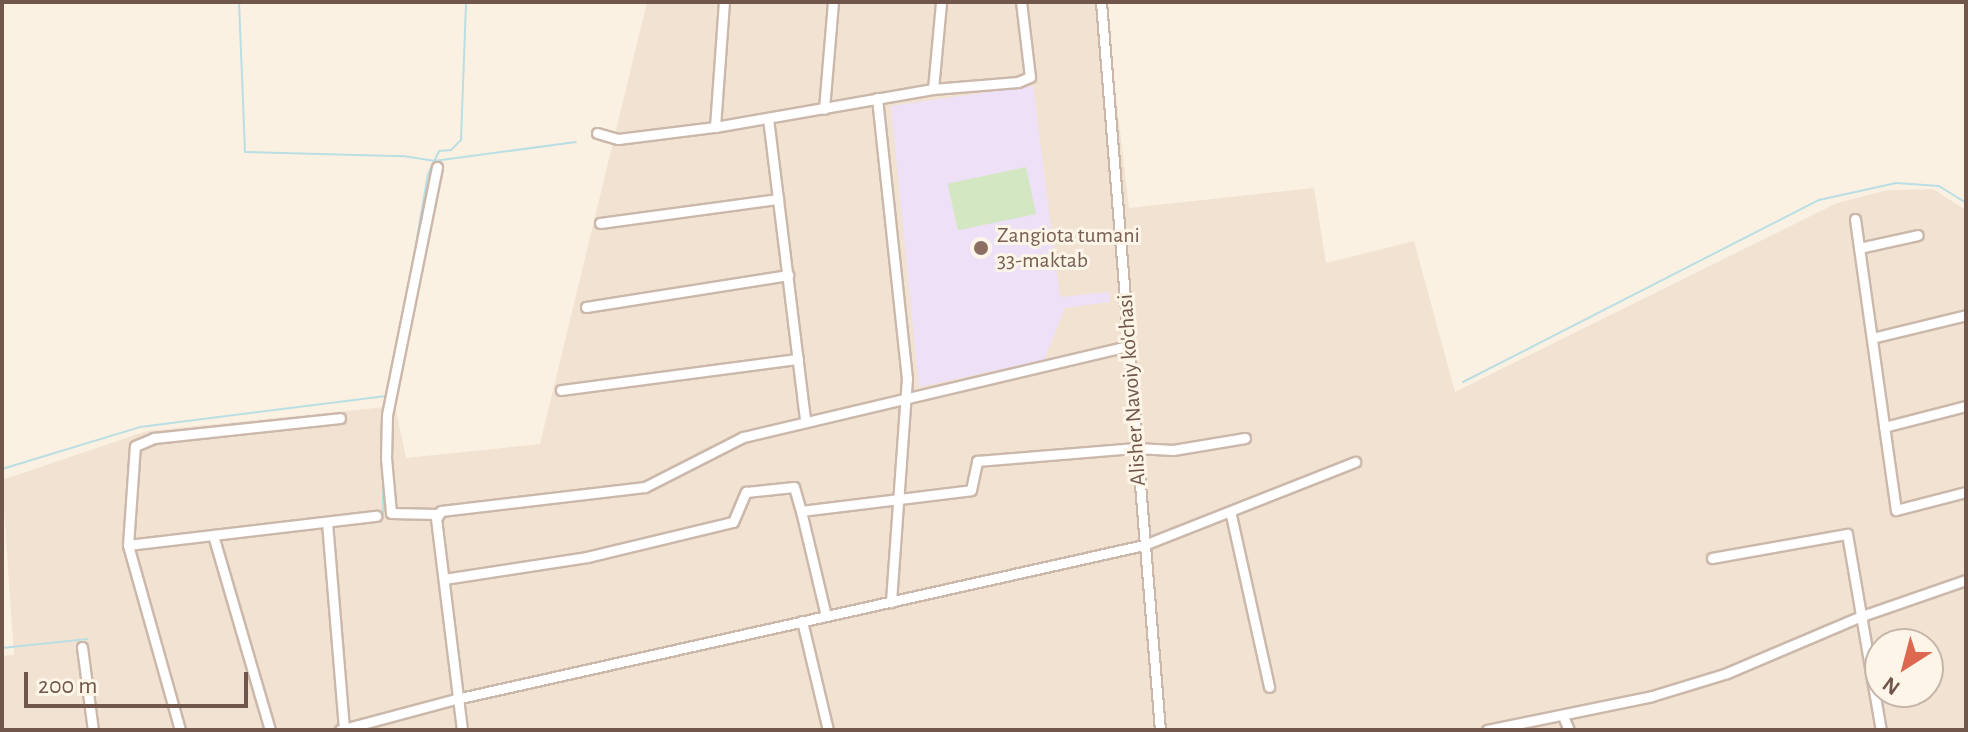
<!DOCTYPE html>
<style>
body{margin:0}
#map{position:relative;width:1968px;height:732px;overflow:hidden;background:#fbf1e3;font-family:"Alegreya Sans",sans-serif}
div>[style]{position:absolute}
.residential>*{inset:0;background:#f2e2d2}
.education>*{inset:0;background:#eee0f7}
.green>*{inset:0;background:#d3e7c3;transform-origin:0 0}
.stream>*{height:2px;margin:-1px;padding:0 1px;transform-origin:1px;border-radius:1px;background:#b9dee3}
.roads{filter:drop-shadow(2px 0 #cbb8ab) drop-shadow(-2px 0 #cbb8ab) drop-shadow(0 2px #cbb8ab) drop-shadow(0 -2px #cbb8ab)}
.street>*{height:9px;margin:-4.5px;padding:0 4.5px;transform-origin:4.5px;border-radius:4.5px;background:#fff}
.dots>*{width:22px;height:22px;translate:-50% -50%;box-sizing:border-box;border:4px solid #fef5e9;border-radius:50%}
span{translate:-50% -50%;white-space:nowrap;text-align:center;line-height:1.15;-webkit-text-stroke:6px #fef5e9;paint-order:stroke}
.education-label{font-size:22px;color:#785e54}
.left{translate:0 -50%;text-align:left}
.street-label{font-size:22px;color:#71574b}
.frame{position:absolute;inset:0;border:4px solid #71574b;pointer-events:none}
.north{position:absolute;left:1864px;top:628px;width:80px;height:80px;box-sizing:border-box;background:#fef5e9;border:2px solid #c6b6aa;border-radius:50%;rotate:216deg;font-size:22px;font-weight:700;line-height:32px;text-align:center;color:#71574b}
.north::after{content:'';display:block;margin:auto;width:28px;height:36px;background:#dd6a50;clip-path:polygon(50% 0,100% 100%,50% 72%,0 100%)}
.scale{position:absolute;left:24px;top:672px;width:224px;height:36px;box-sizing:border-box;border:4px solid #71574b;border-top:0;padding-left:10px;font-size:24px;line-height:28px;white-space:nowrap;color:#71574b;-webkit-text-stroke:6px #fef5e9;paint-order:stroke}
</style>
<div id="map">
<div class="residential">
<i style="clip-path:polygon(evenodd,647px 2px,1105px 2px,1129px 208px,1314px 188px,1326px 263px,1414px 241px,1455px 392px,1837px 203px,1888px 190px,1933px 189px,1966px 210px,1966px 730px,2px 730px,2px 656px,14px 655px,2px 480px,147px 431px,395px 406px,406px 458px,540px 444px,647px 2px,1880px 644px,1928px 644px,1928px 692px,1880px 692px,1880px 644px)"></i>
</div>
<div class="education">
<i style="clip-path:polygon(1033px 86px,1060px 297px,1109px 292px,1110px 302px,1065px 308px,1044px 360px,919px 387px,891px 106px)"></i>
</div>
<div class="green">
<i style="left:1026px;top:167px;width:48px;height:80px;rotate:78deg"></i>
</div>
<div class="stream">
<i style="left:239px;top:2px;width:150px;rotate:87.7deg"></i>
<i style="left:245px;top:152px;width:158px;rotate:1.5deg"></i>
<i style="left:403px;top:156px;width:31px;rotate:9deg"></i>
<i style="left:434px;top:161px;width:143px;rotate:-7.6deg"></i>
<i style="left:411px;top:273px;width:100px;rotate:-80.3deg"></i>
<i style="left:428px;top:174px;width:25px;rotate:-64deg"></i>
<i style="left:439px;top:151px;width:12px;rotate:-5deg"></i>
<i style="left:451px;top:150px;width:14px;rotate:-45deg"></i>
<i style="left:461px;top:140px;width:138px;rotate:-87.9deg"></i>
<i style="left:1463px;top:382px;width:400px;rotate:-27.1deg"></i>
<i style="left:1819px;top:200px;width:79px;rotate:-12.4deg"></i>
<i style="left:1896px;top:183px;width:43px;rotate:4deg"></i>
<i style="left:1939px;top:186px;width:32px;rotate:32deg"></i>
<i style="left:384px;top:409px;width:93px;rotate:-78.8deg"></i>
<i style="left:2px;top:469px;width:144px;rotate:-16.9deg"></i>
<i style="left:140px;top:427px;width:246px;rotate:-7.2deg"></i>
<i style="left:383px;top:515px;width:39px;rotate:-90deg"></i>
<i style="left:2px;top:648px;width:86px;rotate:-6deg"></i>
</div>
<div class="roads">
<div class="street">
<i style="left:1101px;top:2px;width:730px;rotate:85.37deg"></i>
<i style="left:933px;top:89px;width:87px;rotate:-84.7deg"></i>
<i style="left:877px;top:98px;width:282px;rotate:83.9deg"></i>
<i style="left:907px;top:378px;width:225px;rotate:94.1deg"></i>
<i style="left:824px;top:109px;width:107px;rotate:-85.2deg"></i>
<i style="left:768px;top:118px;width:305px;rotate:83deg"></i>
<i style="left:715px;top:127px;width:125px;rotate:-85.9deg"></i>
<i style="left:597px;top:133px;width:22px;rotate:16deg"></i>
<i style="left:618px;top:139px;width:98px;rotate:-7.1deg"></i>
<i style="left:715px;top:127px;width:221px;rotate:-9.9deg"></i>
<i style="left:933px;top:89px;width:85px;rotate:-4.7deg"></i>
<i style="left:1018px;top:82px;width:13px;rotate:-23deg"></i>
<i style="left:1030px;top:77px;width:76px;rotate:-96.8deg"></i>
<i style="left:437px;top:167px;width:253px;rotate:101.4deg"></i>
<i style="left:387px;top:415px;width:43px;rotate:91.3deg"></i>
<i style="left:386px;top:458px;width:55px;rotate:84.8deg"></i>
<i style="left:391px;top:513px;width:46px;rotate:1.2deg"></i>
<i style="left:1855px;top:219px;width:294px;rotate:82deg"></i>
<i style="left:1896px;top:510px;width:72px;rotate:-14.4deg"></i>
<i style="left:600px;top:223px;width:180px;rotate:-7.7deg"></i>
<i style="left:1859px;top:248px;width:60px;rotate:-12.4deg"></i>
<i style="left:586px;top:307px;width:205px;rotate:-9deg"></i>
<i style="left:1872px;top:338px;width:97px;rotate:-13.7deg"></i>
<i style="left:561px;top:390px;width:239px;rotate:-7.5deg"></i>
<i style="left:1884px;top:427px;width:85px;rotate:-14.4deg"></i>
<i style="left:801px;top:511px;width:108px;rotate:76.6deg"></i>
<i style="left:1231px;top:515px;width:176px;rotate:77.5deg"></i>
<i style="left:327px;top:522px;width:208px;rotate:85.3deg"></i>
<i style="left:213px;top:535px;width:203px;rotate:73.7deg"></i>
<i style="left:128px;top:545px;width:250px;rotate:-6.7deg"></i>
<i style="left:1712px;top:558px;width:137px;rotate:-10.1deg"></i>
<i style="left:1847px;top:534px;width:199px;rotate:80.2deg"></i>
<i style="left:444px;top:579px;width:145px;rotate:-8.7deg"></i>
<i style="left:587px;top:557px;width:150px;rotate:-13.5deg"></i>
<i style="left:733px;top:522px;width:33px;rotate:-67deg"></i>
<i style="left:746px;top:492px;width:48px;rotate:-5.9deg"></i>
<i style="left:794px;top:487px;width:25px;rotate:74deg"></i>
<i style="left:801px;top:511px;width:171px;rotate:-7deg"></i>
<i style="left:971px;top:490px;width:30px;rotate:-78deg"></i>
<i style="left:977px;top:461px;width:160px;rotate:-4.7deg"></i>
<i style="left:1136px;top:448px;width:37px;rotate:3deg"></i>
<i style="left:1173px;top:450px;width:73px;rotate:-9.5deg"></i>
<i style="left:802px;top:621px;width:112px;rotate:76.6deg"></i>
<i style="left:82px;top:647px;width:84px;rotate:82.5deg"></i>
<i style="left:1563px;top:716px;width:15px;rotate:67deg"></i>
<i style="left:180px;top:730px;width:192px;rotate:-105.7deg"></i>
<i style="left:128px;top:545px;width:99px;rotate:-86deg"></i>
<i style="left:135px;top:446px;width:21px;rotate:-23deg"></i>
<i style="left:154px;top:438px;width:187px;rotate:-6.1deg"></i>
<i style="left:340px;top:730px;width:120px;rotate:-15deg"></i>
<i style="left:456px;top:699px;width:705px;rotate:-12.62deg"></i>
<i style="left:1144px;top:545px;width:227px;rotate:-21.5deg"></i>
<i style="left:462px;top:730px;width:213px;rotate:-97deg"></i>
<i style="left:436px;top:519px;width:9px;rotate:-58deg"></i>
<i style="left:441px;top:511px;width:205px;rotate:-6.7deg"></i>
<i style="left:645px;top:487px;width:110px;rotate:-27deg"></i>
<i style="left:743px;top:437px;width:397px;rotate:-13.3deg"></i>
<i style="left:1487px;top:730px;width:168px;rotate:-11.6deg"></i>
<i style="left:1652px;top:696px;width:78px;rotate:-17deg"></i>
<i style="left:1727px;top:673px;width:143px;rotate:-23deg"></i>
<i style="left:1859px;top:617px;width:113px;rotate:-19.1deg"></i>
</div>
</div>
<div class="dots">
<i style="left:981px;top:248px;background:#8d6e63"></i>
</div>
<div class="education-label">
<span class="left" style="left:997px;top:248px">Zangiota tumani<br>33-maktab</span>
</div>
<div class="street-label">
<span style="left:1132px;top:390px;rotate:-94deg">Alisher Navoiy ko'chasi</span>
</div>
<div class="frame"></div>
<div class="north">N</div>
<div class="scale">200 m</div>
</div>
